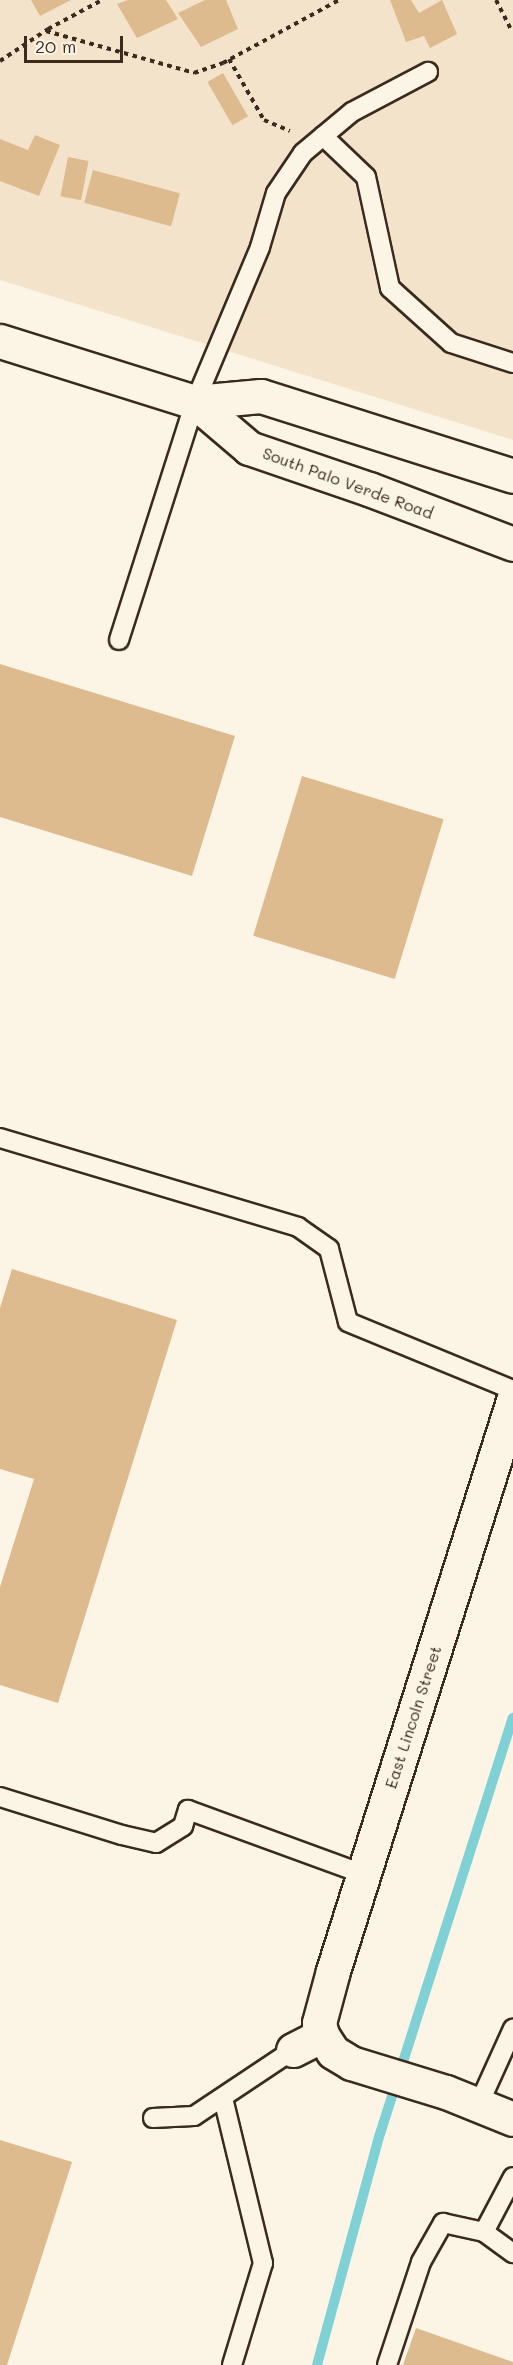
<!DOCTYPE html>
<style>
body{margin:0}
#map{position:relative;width:513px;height:2365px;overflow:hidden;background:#fcf5e5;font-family:Mali,sans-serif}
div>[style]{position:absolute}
.built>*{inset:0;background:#f3e3cb}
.stream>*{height:10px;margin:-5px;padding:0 5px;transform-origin:5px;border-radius:5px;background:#80d1d6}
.building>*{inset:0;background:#deba8f;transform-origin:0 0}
.path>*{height:4px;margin-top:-2px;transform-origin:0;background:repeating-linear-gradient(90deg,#3b2a1e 0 4.5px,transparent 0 9px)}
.roads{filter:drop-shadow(2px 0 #3b2a1e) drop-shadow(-2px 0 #3b2a1e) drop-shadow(0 2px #3b2a1e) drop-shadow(0 -2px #3b2a1e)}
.service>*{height:18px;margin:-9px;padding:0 9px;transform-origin:9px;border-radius:9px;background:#fcf5e5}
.minor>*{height:33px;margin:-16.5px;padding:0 16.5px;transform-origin:16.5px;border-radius:16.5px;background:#fcf5e5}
.secondary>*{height:33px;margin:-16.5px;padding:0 16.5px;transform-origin:16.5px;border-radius:16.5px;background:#fcf5e5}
span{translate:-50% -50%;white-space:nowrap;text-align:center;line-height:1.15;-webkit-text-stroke:4.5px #fcf5e5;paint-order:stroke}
.street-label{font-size:16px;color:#3b2a1e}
.scale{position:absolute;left:24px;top:36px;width:99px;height:27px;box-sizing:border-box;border:3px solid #3b2a1e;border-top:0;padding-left:8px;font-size:18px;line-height:21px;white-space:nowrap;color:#3b2a1e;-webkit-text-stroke:4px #fcf5e5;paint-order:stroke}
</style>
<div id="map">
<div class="built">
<i style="clip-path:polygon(0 0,513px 0,513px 440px,0 280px)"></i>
</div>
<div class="stream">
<i style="left:317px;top:2365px;width:236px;rotate:-74.8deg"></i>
<i style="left:379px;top:2137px;width:440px;rotate:-72.3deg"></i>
</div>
<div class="building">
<i style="clip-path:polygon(31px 0,71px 0,40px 16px)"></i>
<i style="clip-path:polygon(128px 0,166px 0,178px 19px,137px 38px,117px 4px)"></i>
<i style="clip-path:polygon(205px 0,226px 0,238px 29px,201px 47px,178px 13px)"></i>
<i style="clip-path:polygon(390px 0,411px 0,419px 13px,442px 0,457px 34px,430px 48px,424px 36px,406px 42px)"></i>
<i style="left:223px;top:73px;width:50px;height:18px;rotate:60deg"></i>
<i style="clip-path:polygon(35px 135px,60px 145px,39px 196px,0 181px,0 139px,28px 150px)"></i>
<i style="left:68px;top:157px;width:21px;height:40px;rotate:11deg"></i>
<i style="left:93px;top:170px;width:90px;height:34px;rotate:15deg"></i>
<i style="clip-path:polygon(0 664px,235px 736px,192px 876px,0 817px)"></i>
<i style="left:302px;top:776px;width:148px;height:167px;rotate:17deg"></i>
<i style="clip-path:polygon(12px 1269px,177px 1320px,58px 1703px,0 1685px,0 1587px,34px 1479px,0 1469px,0 1308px)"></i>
<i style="clip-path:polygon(0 2140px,72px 2162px,7px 2365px,0 2365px)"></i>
<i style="clip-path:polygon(416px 2328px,513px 2362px,513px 2365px,403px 2365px)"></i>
</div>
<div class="path">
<i style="left:496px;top:0;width:33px;rotate:63deg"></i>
<i style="left:46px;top:31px;width:154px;rotate:15.8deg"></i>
<i style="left:194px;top:73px;width:31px;rotate:-19deg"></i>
<i style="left:223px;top:63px;width:132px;rotate:-28.5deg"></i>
<i style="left:229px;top:59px;width:70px;rotate:60.2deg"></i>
<i style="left:264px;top:120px;width:28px;rotate:23deg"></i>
<i style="left:0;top:61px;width:58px;rotate:-33.7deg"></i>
<i style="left:48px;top:29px;width:61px;rotate:-28.2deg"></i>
</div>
<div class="roads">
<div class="service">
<i style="left:323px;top:136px;width:59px;rotate:43.6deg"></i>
<i style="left:366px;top:177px;width:114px;rotate:77.8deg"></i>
<i style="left:390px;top:288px;width:82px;rotate:42deg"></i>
<i style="left:451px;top:343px;width:65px;rotate:17.9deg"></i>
<i style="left:119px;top:640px;width:250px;rotate:-72.3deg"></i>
<i style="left:195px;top:402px;width:168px;rotate:-67.2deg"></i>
<i style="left:260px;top:247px;width:56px;rotate:-73.5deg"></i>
<i style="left:276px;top:193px;width:48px;rotate:-56deg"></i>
<i style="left:303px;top:153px;width:64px;rotate:-39.9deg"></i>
<i style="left:352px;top:112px;width:86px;rotate:-27.8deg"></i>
<i style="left:0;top:1138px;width:311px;rotate:16.6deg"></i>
<i style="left:298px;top:1227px;width:38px;rotate:35deg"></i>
<i style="left:329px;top:1249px;width:75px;rotate:75.4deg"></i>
<i style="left:348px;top:1322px;width:178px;rotate:22.4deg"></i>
<i style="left:0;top:1797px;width:128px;rotate:17.3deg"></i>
<i style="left:122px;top:1835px;width:35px;rotate:13deg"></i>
<i style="left:156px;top:1843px;width:32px;rotate:-32deg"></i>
<i style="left:183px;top:1826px;width:17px;rotate:-73deg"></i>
<i style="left:188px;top:1810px;width:186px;rotate:20.1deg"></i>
<i style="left:223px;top:2098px;width:170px;rotate:76.4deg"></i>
<i style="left:263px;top:2263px;width:107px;rotate:106.9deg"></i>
<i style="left:478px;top:2106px;width:85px;rotate:-65.6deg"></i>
<i style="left:153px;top:2118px;width:41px;rotate:-2.8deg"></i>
<i style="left:194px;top:2116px;width:119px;rotate:-33.7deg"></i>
<i style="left:484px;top:2232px;width:36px;rotate:36deg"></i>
<i style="left:387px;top:2365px;width:108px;rotate:-71.7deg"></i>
<i style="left:421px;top:2262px;width:45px;rotate:-60.6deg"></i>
<i style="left:443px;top:2223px;width:42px;rotate:12.4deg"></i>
<i style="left:484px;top:2232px;width:62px;rotate:-62.2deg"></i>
</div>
<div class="minor">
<i style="left:513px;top:1401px;width:598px;rotate:107.53deg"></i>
<i style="left:333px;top:1971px;width:54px;rotate:105.1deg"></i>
<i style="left:319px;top:2023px;width:12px;rotate:76deg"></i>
<i style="left:322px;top:2035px;width:20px;rotate:57deg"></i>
<i style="left:333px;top:2052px;width:21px;rotate:31deg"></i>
<i style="left:351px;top:2063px;width:99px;rotate:17deg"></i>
<i style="left:446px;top:2092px;width:72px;rotate:21.9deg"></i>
<i style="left:293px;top:2050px;width:33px;rotate:-27deg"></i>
</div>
<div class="secondary">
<i style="left:0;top:341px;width:204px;rotate:17.4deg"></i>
<i style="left:195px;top:402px;width:71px;rotate:40.4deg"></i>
<i style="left:249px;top:448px;width:127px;rotate:18.9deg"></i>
<i style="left:369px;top:489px;width:154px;rotate:20.9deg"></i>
<i style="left:195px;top:402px;width:66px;rotate:-5.2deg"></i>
<i style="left:261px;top:396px;width:264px;rotate:17.6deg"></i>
</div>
</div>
<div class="street-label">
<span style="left:348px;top:483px;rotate:20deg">South Palo Verde Road</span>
<span style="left:413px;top:1717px;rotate:-72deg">East Lincoln Street</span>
</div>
<div class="scale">20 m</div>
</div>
